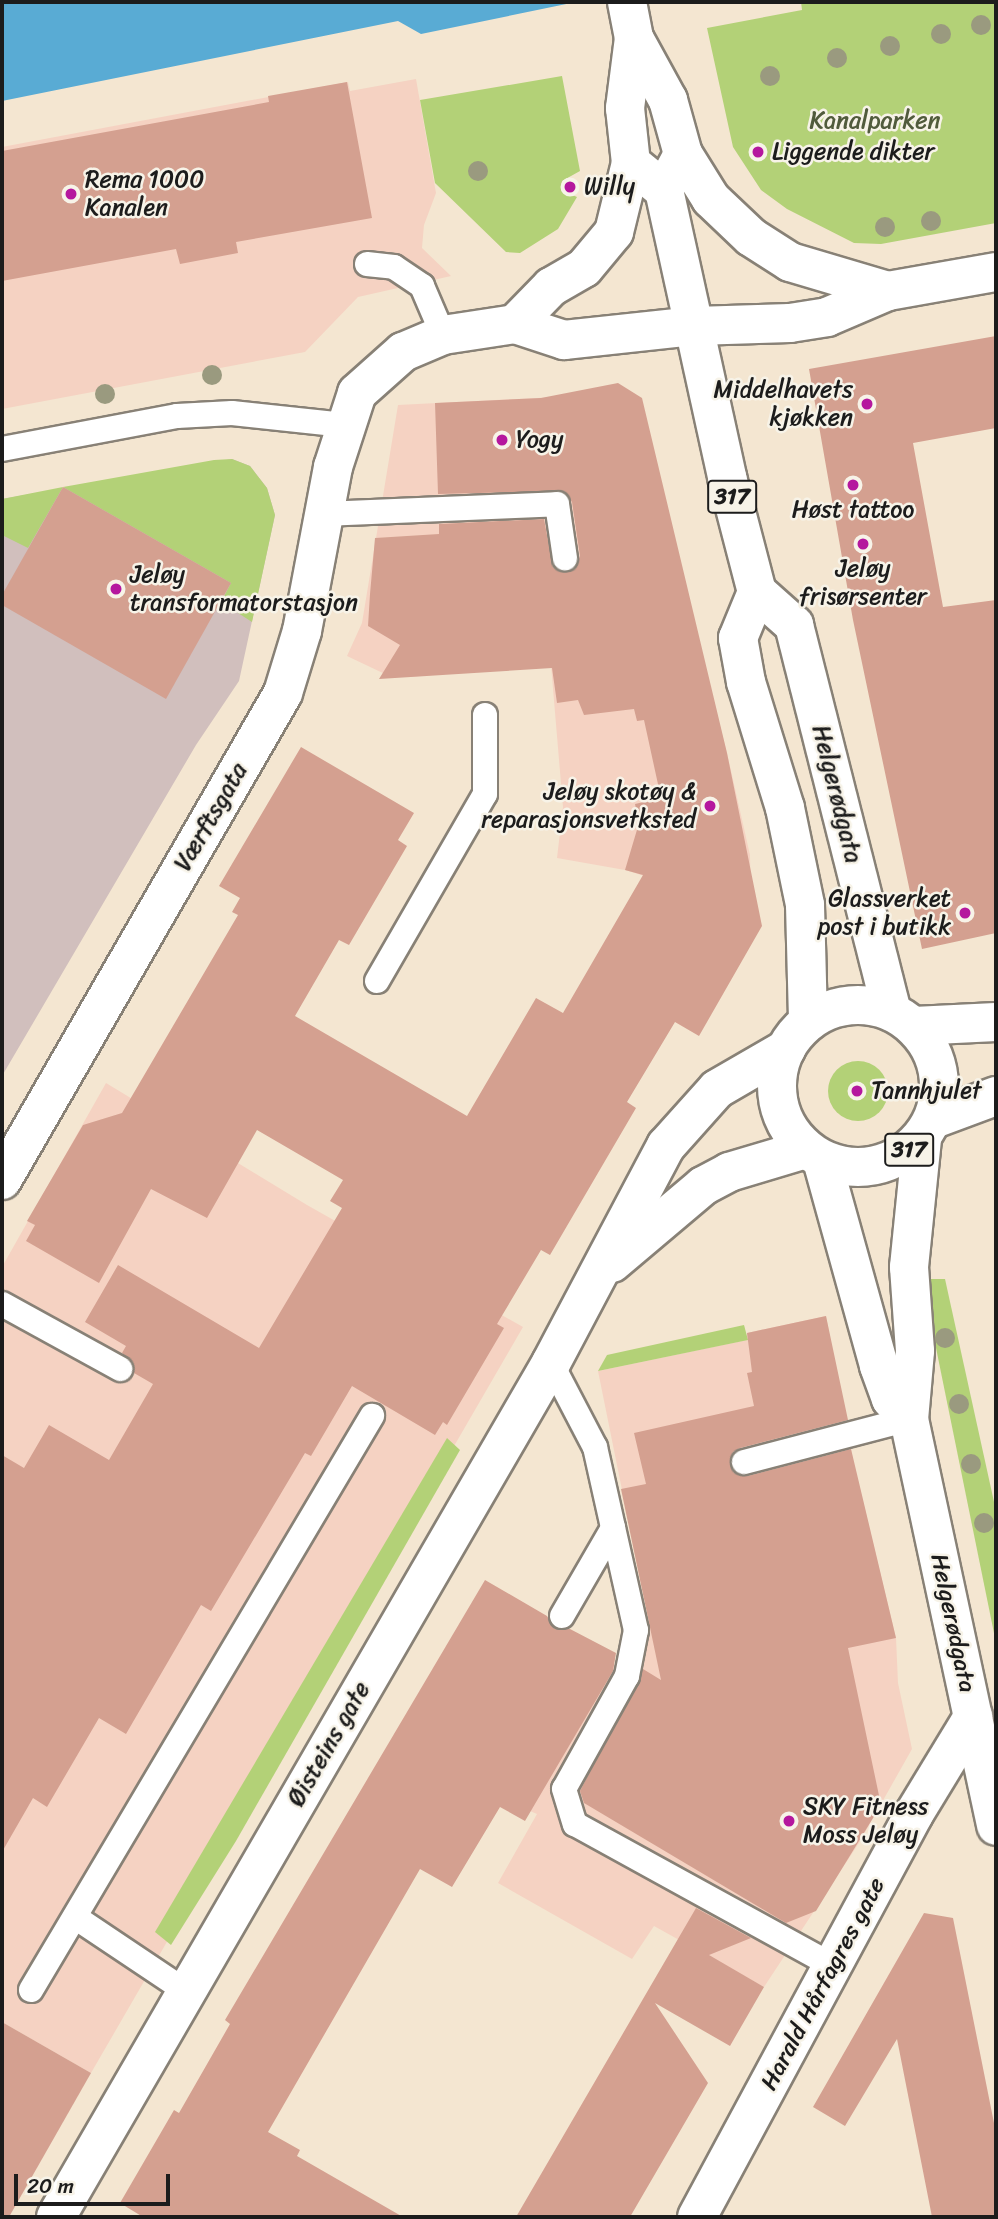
<!DOCTYPE html>
<meta charset="utf-8">
<style>
body{margin:0}
#map{position:relative;width:998px;height:2219px;overflow:hidden;background:#f4e6d1;font-family:Sriracha,sans-serif}
div>[style]{position:absolute}
.built>*{inset:0;background:#f5d2c2}
.industrial>*{inset:0;background:#d1bfbd}
.green>*{inset:0;background:#b3d177}
.round{border-radius:50%}
.water>*{inset:0;background:#59abd4}
.building>*{inset:0;background:#d4a090}
.roads{filter:drop-shadow(2px 0 #888176) drop-shadow(-2px 0 #888176) drop-shadow(0 2px #888176) drop-shadow(0 -2px #888176)}
.service>*{height:24px;margin:-12px;padding:0 12px;transform-origin:12px;border-radius:12px;background:#fff}
.minor>*{height:38px;margin:-19px;padding:0 19px;transform-origin:19px;border-radius:19px;background:#fff}
.tertiary>*{height:38px;margin:-19px;padding:0 19px;transform-origin:19px;border-radius:19px;background:#fff}
.primary>*{height:38px;margin:-19px;padding:0 19px;transform-origin:19px;border-radius:19px;background:#fff}
.primary>.ring{margin:-19px;padding:0;box-sizing:content-box;background:none;border:38px solid #fff;border-radius:50%}
.trees>*{width:20px;height:20px;margin:-10px;border-radius:50%;background:#9a9a7f}
.dots>*{width:19px;height:19px;translate:-50% -50%;box-sizing:border-box;border:4px solid #f7f3e8;border-radius:50%}
span{translate:-50% -50%;white-space:nowrap;text-align:center;line-height:1.15;-webkit-text-stroke:5px #f7f3e8;paint-order:stroke}
.shield-label span{padding:2px 5px;background:#f7f3e8;border:2px solid;border-radius:5px;-webkit-text-stroke-width:0}
.shield-label{font-size:23px;color:#1c1c1c;font-weight:700}
.park-label{font-size:24px;color:#515b3c}
.poi-label{font-size:24px;color:#1c1c1c}
.left{translate:0 -50%;text-align:left}
.right{translate:-100% -50%;text-align:right}
.street-label{font-size:24px;color:#1c1c1c}
.frame{position:absolute;inset:0;border:4px solid #1c1c1c;pointer-events:none}
.scale{position:absolute;left:14px;top:2174px;width:156px;height:32px;box-sizing:border-box;border:4px solid #1c1c1c;border-top:0;padding-left:9px;font-size:21px;line-height:24px;white-space:nowrap;color:#1c1c1c;-webkit-text-stroke:5px #f7f3e8;paint-order:stroke}
</style>
<div id="map">
<div class="built">
<i style="clip-path:polygon(416px 79px,436px 193px,424px 225px,422px 248px,451px 276px,358px 297px,305px 352px,2px 409px,2px 147px,348px 82px,350px 91px)"></i>
<i style="clip-path:polygon(619px 385px,635px 394px,727px 753px,750px 855px,751px 909px,625px 870px,557px 858px,563px 807px,551px 665px,409px 677px,387px 675px,347px 656px,362px 623px,398px 405px,556px 397px)"></i>
<i style="clip-path:polygon(106px 1083px,307px 1205px,523px 1327px,91px 2073px,2px 2022px,2px 1267px)"></i>
<i style="clip-path:polygon(826px 1316px,853px 1460px,896px 1638px,898px 1683px,912px 1749px,859px 1843px,764px 1987px,654px 1926px,632px 1959px,498px 1883px,537px 1814px,530px 1811px,620px 1655px,653px 1618px,642px 1589px,598px 1371px,747px 1340px,747px 1333px)"></i>
</div>
<div class="industrial">
<i style="clip-path:polygon(232px 459px,250px 466px,267px 488px,275px 515px,239px 681px,196px 745px,2px 1076px,2px 499px)"></i>
</div>
<div class="green">
<i style="clip-path:polygon(801px 2px,996px 2px,996px 223px,881px 244px,854px 243px,787px 209px,761px 190px,733px 147px,707px 28px,802px 10px)"></i>
<i style="clip-path:polygon(562px 76px,580px 171px,562px 181px,561px 190px,577px 197px,558px 229px,520px 253px,506px 252px,435px 183px,420px 100px)"></i>
<i style="clip-path:polygon(232px 459px,250px 466px,267px 488px,275px 515px,252px 622px,221px 602px,231px 583px,63px 487px,28px 548px,2px 535px,2px 499px,63px 487px,214px 460px)"></i>
<i class="round" style="left:828px;top:1061px;width:60px;height:60px"></i>
<i style="clip-path:polygon(922px 1279px,945px 1279px,996px 1511px,996px 1643px)"></i>
<i style="clip-path:polygon(744px 1325px,748px 1340px,598px 1371px,607px 1355px)"></i>
<i style="clip-path:polygon(447px 1438px,460px 1450px,236px 1841px,171px 1945px,155px 1932px)"></i>
</div>
<div class="water">
<i style="clip-path:polygon(2px 2px,576px 2px,421px 34px,398px 21px,2px 101px)"></i>
</div>
<div class="building">
<i style="clip-path:polygon(347px 82px,372px 218px,236px 242px,238px 253px,180px 264px,176px 249px,2px 281px,2px 151px,269px 102px,268px 96px)"></i>
<i style="clip-path:polygon(996px 336px,996px 428px,913px 443px,943px 607px,996px 600px,996px 933px,922px 949px,853px 620px,809px 369px)"></i>
<i style="clip-path:polygon(618px 383px,642px 398px,727px 753px,762px 926px,699px 1036px,675px 1022px,627px 1102px,636px 1108px,550px 1255px,541px 1250px,497px 1324px,504px 1328px,447px 1425px,443px 1422px,435px 1435px,352px 1386px,311px 1456px,305px 1453px,211px 1611px,201px 1605px,126px 1734px,99px 1718px,47px 1807px,33px 1798px,2px 1852px,2px 1455px,24px 1468px,49px 1425px,109px 1460px,153px 1384px,134px 1373px,133px 1362px,122px 1353px,126px 1346px,85px 1322px,118px 1265px,259px 1348px,342px 1208px,330px 1201px,343px 1180px,257px 1130px,207px 1218px,151px 1189px,99px 1283px,26px 1241px,35px 1225px,27px 1221px,83px 1125px,122px 1113px,238px 915px,232px 912px,240px 898px,219px 886px,301px 747px,414px 813px,398px 840px,407px 846px,349px 945px,339px 940px,295px 1016px,467px 1116px,536px 998px,563px 1013px,643px 875px,625px 870px,639px 823px,635px 804px,661px 798px,644px 720px,637px 721px,634px 709px,584px 715px,578px 700px,557px 703px,552px 668px,379px 679px,400px 645px,368px 626px,370px 594px,375px 538px,439px 534px,439px 524px,544px 519px,553px 567px,560px 572px,575px 569px,580px 556px,572px 502px,564px 491px,438px 494px,435px 403px,541px 398px)"></i>
<i style="clip-path:polygon(63px 487px,231px 583px,166px 699px,2px 605px,2px 595px)"></i>
<i style="clip-path:polygon(826px 1316px,848px 1420px,740px 1448px,733px 1452px,730px 1465px,734px 1473px,748px 1476px,851px 1449px,896px 1638px,848px 1648px,881px 1805px,816px 1911px,786px 1923px,584px 1803px,580px 1791px,643px 1669px,661px 1680px,621px 1489px,646px 1484px,634px 1433px,754px 1406px,747px 1373px,752px 1372px,747px 1333px)"></i>
<i style="clip-path:polygon(485px 1580px,547px 1616px,555px 1629px,570px 1629px,616px 1653px,613px 1671px,525px 1821px,500px 1807px,452px 1887px,420px 1869px,268px 2132px,300px 2150px,297px 2156px,403px 2217px,143px 2217px,120px 2203px,174px 2110px,179px 2113px,230px 2024px,225px 2020px)"></i>
<i style="clip-path:polygon(696px 1908px,751px 1938px,709px 1955px,764px 1987px,730px 2046px,655px 2003px,708px 2083px,630px 2217px,516px 2217px)"></i>
<i style="clip-path:polygon(924px 1913px,953px 1918px,996px 2133px,996px 2217px,932px 2217px,897px 2039px,845px 2126px,813px 2107px)"></i>
<i style="clip-path:polygon(2px 2022px,91px 2073px,9px 2217px,2px 2217px)"></i>
</div>
<div class="roads">
<div class="service">
<i style="left:367px;top:264px;width:27px;rotate:6deg"></i>
<i style="left:394px;top:267px;width:34px;rotate:34deg"></i>
<i style="left:422px;top:286px;width:53px;rotate:66.8deg"></i>
<i style="left:2px;top:449px;width:178px;rotate:-10.7deg"></i>
<i style="left:177px;top:416px;width:55px;rotate:-3.1deg"></i>
<i style="left:232px;top:413px;width:113px;rotate:6.1deg"></i>
<i style="left:323px;top:514px;width:234px;rotate:-2.4deg"></i>
<i style="left:557px;top:504px;width:55px;rotate:81.6deg"></i>
<i style="left:377px;top:981px;width:216px;rotate:-60deg"></i>
<i style="left:485px;top:794px;width:79px;rotate:-90deg"></i>
<i style="left:2px;top:1304px;width:135px;rotate:28.8deg"></i>
<i style="left:551px;top:1363px;width:95px;rotate:62.4deg"></i>
<i style="left:595px;top:1447px;width:188px;rotate:77.4deg"></i>
<i style="left:636px;top:1630px;width:47px;rotate:101.1deg"></i>
<i style="left:627px;top:1676px;width:129px;rotate:119.1deg"></i>
<i style="left:564px;top:1789px;width:37px;rotate:73deg"></i>
<i style="left:575px;top:1824px;width:294px;rotate:28.8deg"></i>
<i style="left:744px;top:1462px;width:171px;rotate:-14.6deg"></i>
<i style="left:562px;top:1616px;width:102px;rotate:-59.9deg"></i>
<i style="left:75px;top:1917px;width:135px;rotate:33.8deg"></i>
<i style="left:31px;top:1990px;width:668px;rotate:-59.29deg"></i>
</div>
<div class="minor">
<i style="left:515px;top:324px;width:52px;rotate:-45.8deg"></i>
<i style="left:551px;top:287px;width:38px;rotate:-30deg"></i>
<i style="left:584px;top:268px;width:47px;rotate:-50.2deg"></i>
<i style="left:614px;top:232px;width:71px;rotate:-76.2deg"></i>
<i style="left:914px;top:1026px;width:82px;rotate:-2.8deg"></i>
<i style="left:934px;top:1119px;width:66px;rotate:-20.4deg"></i>
<i style="left:2px;top:1180px;width:562px;rotate:-60.01deg"></i>
<i style="left:283px;top:693px;width:65px;rotate:-73deg"></i>
<i style="left:302px;top:631px;width:167px;rotate:-79.3deg"></i>
<i style="left:333px;top:467px;width:78px;rotate:-72deg"></i>
<i style="left:357px;top:393px;width:62px;rotate:-41.7deg"></i>
<i style="left:403px;top:352px;width:43px;rotate:-23deg"></i>
<i style="left:443px;top:335px;width:73px;rotate:-8.7deg"></i>
<i style="left:515px;top:324px;width:52px;rotate:18.1deg"></i>
<i style="left:564px;top:340px;width:132px;rotate:-6.1deg"></i>
<i style="left:612px;top:1263px;width:119px;rotate:-40.2deg"></i>
<i style="left:703px;top:1186px;width:30px;rotate:-28deg"></i>
<i style="left:729px;top:1172px;width:80px;rotate:-16.6deg"></i>
<i style="left:56px;top:2217px;width:987px;rotate:-59.9deg"></i>
<i style="left:551px;top:1363px;width:246px;rotate:-62.1deg"></i>
<i style="left:666px;top:1146px;width:76px;rotate:-48.2deg"></i>
<i style="left:717px;top:1089px;width:80px;rotate:-30.1deg"></i>
<i style="left:697px;top:2217px;width:458px;rotate:-61.7deg"></i>
<i style="left:914px;top:1814px;width:114px;rotate:-58.7deg"></i>
</div>
<div class="tertiary">
<i style="left:683px;top:154px;width:53px;rotate:58.1deg"></i>
<i style="left:711px;top:199px;width:55px;rotate:43.5deg"></i>
<i style="left:751px;top:237px;width:46px;rotate:32.7deg"></i>
<i style="left:790px;top:262px;width:102px;rotate:16.5deg"></i>
<i style="left:695px;top:326px;width:95px;rotate:-1.8deg"></i>
<i style="left:790px;top:323px;width:37px;rotate:-9deg"></i>
<i style="left:827px;top:317px;width:66px;rotate:-23.1deg"></i>
<i style="left:888px;top:291px;width:110px;rotate:-10deg"></i>
</div>
<div class="primary">
<i style="left:627px;top:2px;width:37px;rotate:79deg"></i>
<i style="left:634px;top:38px;width:71px;rotate:61.3deg"></i>
<i style="left:668px;top:100px;width:56px;rotate:74.5deg"></i>
<i style="left:683px;top:154px;width:41px;rotate:117.8deg"></i>
<i style="left:634px;top:38px;width:71px;rotate:97.3deg"></i>
<i style="left:625px;top:108px;width:55px;rotate:83.8deg"></i>
<i style="left:631px;top:163px;width:43px;rotate:39.3deg"></i>
<i style="left:664px;top:190px;width:294px;rotate:77.6deg"></i>
<i style="left:727px;top:477px;width:119px;rotate:75.4deg"></i>
<i style="left:757px;top:592px;width:50px;rotate:41.7deg"></i>
<i style="left:794px;top:625px;width:399px;rotate:75.8deg"></i>
<i style="left:757px;top:592px;width:50px;rotate:112.4deg"></i>
<i style="left:738px;top:638px;width:45px;rotate:79.7deg"></i>
<i style="left:746px;top:682px;width:132px;rotate:72.8deg"></i>
<i style="left:785px;top:808px;width:99px;rotate:78.3deg"></i>
<i style="left:805px;top:905px;width:117px;rotate:88.5deg"></i>
<i class="ring" style="left:777px;top:1005px;width:124px;height:124px"></i>
<i style="left:922px;top:1139px;width:129px;rotate:95.8deg"></i>
<i style="left:909px;top:1267px;width:84px;rotate:85.9deg"></i>
<i style="left:915px;top:1351px;width:68px;rotate:95deg"></i>
<i style="left:909px;top:1419px;width:416px;rotate:77.9deg"></i>
<i style="left:822px;top:1160px;width:214px;rotate:74.5deg"></i>
<i style="left:879px;top:1366px;width:35px;rotate:70deg"></i>
<i style="left:891px;top:1399px;width:27px;rotate:48deg"></i>
</div>
</div>
<div class="trees">
<i style="left:981px;top:25px"></i>
<i style="left:941px;top:34px"></i>
<i style="left:890px;top:46px"></i>
<i style="left:837px;top:58px"></i>
<i style="left:770px;top:76px"></i>
<i style="left:478px;top:171px"></i>
<i style="left:931px;top:221px"></i>
<i style="left:885px;top:227px"></i>
<i style="left:212px;top:375px"></i>
<i style="left:105px;top:394px"></i>
<i style="left:945px;top:1338px"></i>
<i style="left:959px;top:1404px"></i>
<i style="left:971px;top:1464px"></i>
<i style="left:984px;top:1523px"></i>
</div>
<div class="dots">
<i style="left:758px;top:152px;background:#b5179e"></i>
<i style="left:570px;top:187px;background:#b5179e"></i>
<i style="left:71px;top:194px;background:#b5179e"></i>
<i style="left:867px;top:404px;background:#b5179e"></i>
<i style="left:502px;top:440px;background:#b5179e"></i>
<i style="left:853px;top:485px;background:#b5179e"></i>
<i style="left:863px;top:544px;background:#b5179e"></i>
<i style="left:116px;top:589px;background:#b5179e"></i>
<i style="left:710px;top:806px;background:#b5179e"></i>
<i style="left:965px;top:913px;background:#b5179e"></i>
<i style="left:857px;top:1091px;background:#b5179e"></i>
<i style="left:789px;top:1821px;background:#b5179e"></i>
</div>
<div class="shield-label">
<span style="left:732px;top:497px">317</span>
<span style="left:909px;top:1150px">317</span>
</div>
<div class="park-label">
<span style="left:875px;top:121px">Kanalparken</span>
</div>
<div class="poi-label">
<span class="left" style="left:772px;top:152px">Liggende dikter</span>
<span class="left" style="left:85px;top:194px">Rema 1000<br>Kanalen</span>
<span class="left" style="left:584px;top:187px">Willy</span>
<span class="right" style="left:853px;top:404px">Middelhavets<br>kjøkken</span>
<span class="left" style="left:516px;top:440px">Yogy</span>
<span style="left:853px;top:510px">Høst tattoo</span>
<span style="left:863px;top:583px">Jeløy<br>frisørsenter</span>
<span class="left" style="left:130px;top:589px">Jeløy<br>transformatorstasjon</span>
<span class="right" style="left:696px;top:806px">Jeløy skotøy &amp;<br>reparasjonsvetksted</span>
<span class="right" style="left:951px;top:913px">Glassverket<br>post i butikk</span>
<span class="left" style="left:871px;top:1091px">Tannhjulet</span>
<span class="left" style="left:803px;top:1821px">SKY Fitness<br>Moss Jeløy</span>
</div>
<div class="street-label">
<span style="left:837px;top:794px;rotate:76deg">Helgerødgata</span>
<span style="left:211px;top:817px;rotate:-60deg">Værftsgata</span>
<span style="left:953px;top:1623px;rotate:78deg">Helgerødgata</span>
<span style="left:329px;top:1744px;rotate:-60deg">Øisteins gate</span>
<span style="left:823px;top:1984px;rotate:-62deg">Harald Hårfagres gate</span>
</div>
<div class="frame"></div>
<div class="scale">20 m</div>
</div>
